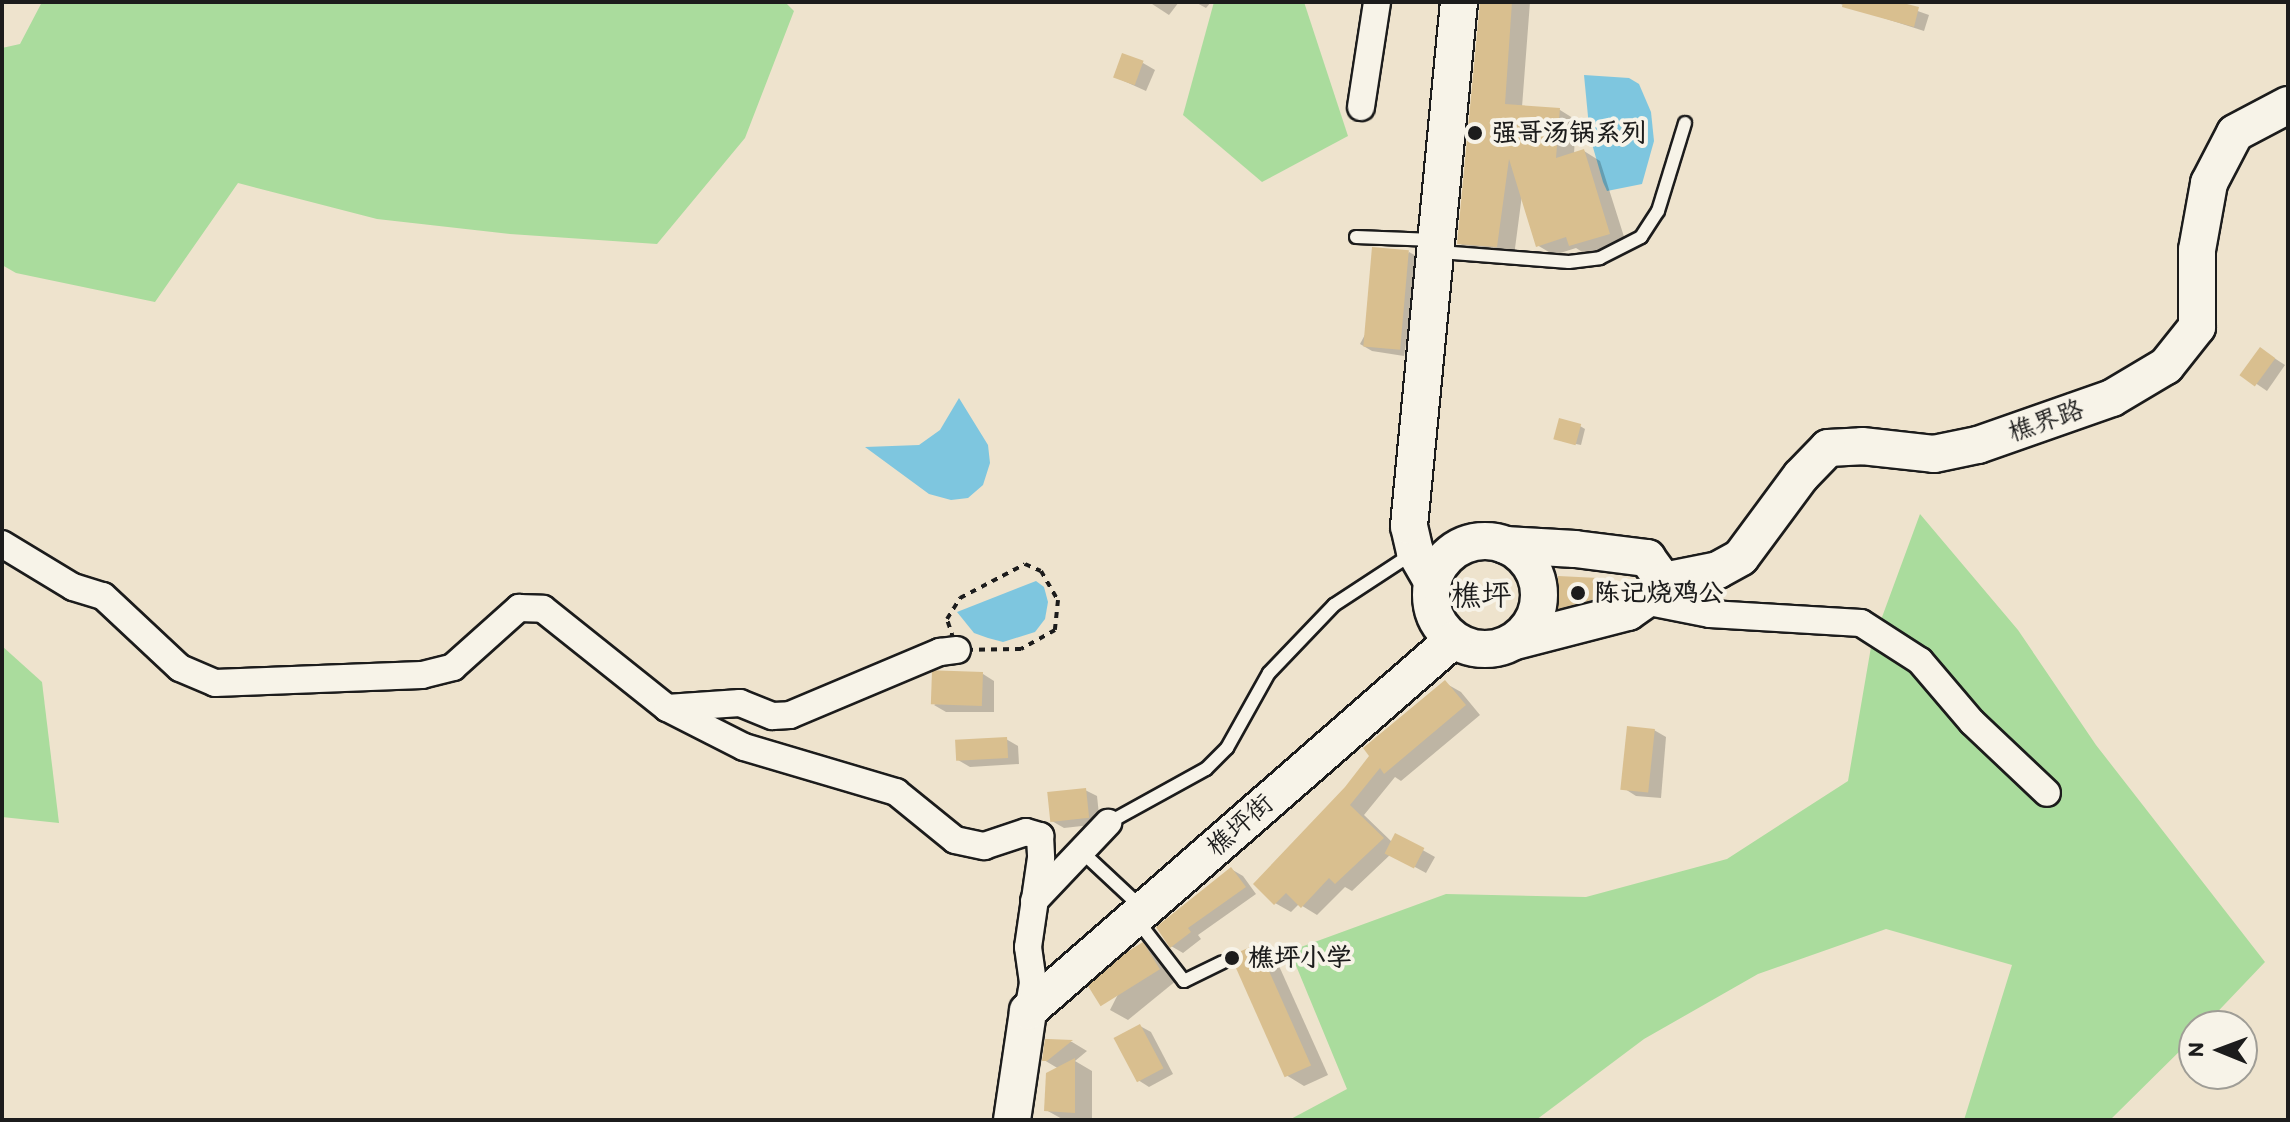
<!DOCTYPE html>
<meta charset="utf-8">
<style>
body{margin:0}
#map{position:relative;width:2290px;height:1122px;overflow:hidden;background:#eee3cd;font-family:Itim,"LXGW WenKai TC",sans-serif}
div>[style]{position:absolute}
.green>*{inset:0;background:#aadc9d}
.water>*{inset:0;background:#7ec6df}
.shadow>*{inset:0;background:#0003}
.building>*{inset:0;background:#d9bf8f;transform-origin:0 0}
.path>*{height:4px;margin-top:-2px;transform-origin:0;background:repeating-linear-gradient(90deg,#1c1c1c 0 6px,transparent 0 12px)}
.roads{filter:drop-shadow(2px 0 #1c1c1c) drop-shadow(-2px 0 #1c1c1c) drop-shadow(0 2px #1c1c1c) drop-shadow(0 -2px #1c1c1c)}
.lane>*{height:12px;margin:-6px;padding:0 6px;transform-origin:6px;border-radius:6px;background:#f7f3e8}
.street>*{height:26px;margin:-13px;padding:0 13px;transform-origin:13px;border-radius:13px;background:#f7f3e8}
.secondary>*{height:36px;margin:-18px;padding:0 18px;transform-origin:18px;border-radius:18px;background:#f7f3e8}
.secondary>.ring{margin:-18px;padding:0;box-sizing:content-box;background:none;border:36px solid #f7f3e8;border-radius:50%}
.dots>*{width:22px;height:22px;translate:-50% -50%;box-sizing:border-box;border:4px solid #f7f3e8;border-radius:50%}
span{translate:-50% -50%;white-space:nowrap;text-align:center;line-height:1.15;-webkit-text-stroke:8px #f7f3e8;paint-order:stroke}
.poi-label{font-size:26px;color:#1c1c1c;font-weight:700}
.left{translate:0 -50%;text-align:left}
.street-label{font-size:26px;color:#1c1c1c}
.quarter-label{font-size:30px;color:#1c1c1c}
.frame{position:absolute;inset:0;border:4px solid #1c1c1c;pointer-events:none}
.north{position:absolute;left:2178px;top:1010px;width:80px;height:80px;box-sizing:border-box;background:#f7f3e8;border:2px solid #9f9d96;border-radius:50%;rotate:271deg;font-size:22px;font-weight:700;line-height:32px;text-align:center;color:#1c1c1c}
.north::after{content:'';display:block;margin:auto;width:28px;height:36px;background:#1c1c1c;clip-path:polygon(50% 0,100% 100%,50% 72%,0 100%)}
</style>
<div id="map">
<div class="green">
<i style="clip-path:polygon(42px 2px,785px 2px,794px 11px,745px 138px,657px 244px,510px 234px,377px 219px,238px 183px,155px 302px,16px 273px,2px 265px,2px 48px,20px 44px)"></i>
<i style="clip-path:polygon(1214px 2px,1304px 2px,1348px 136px,1262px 182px,1183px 115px)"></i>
<i style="clip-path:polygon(1920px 514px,2018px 630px,2096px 745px,2265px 962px,2204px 1026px,2194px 1026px,2194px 1037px,2110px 1120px,1964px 1120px,2012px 965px,1886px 929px,1758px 974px,1644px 1039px,1536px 1120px,1289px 1120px,1347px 1089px,1290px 951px,1446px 894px,1586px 897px,1727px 859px,1848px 781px,1871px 647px)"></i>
<i style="clip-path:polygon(2px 646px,42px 682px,59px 823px,2px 817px)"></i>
</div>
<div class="water">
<i style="clip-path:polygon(1584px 75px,1629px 78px,1639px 84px,1651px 112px,1654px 141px,1642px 184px,1607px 191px,1603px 182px,1590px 137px)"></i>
<i style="clip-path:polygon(959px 398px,988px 445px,990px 463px,983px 485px,968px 498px,951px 500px,929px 494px,865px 447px,919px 445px,940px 430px)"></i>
<i style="clip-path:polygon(1036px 581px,1044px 587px,1048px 602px,1045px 619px,1035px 632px,1003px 642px,988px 638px,974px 633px,957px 612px)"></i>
</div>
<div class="shadow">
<i style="clip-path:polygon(1149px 2px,1179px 2px,1169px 15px)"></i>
<i style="clip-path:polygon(1195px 2px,1211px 2px,1206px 8px)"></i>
<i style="clip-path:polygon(1481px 2px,1530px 2px,1522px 107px,1560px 110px,1576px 120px,1574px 154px,1584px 151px,1600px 161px,1626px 243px,1587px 255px,1576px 248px,1554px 255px,1537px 245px,1522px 195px,1514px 256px,1476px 253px,1459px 243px)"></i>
<i style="clip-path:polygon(1834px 2px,1892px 2px,1929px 15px,1924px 31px)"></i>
<i style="clip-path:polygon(1143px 63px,1155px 70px,1146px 91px,1115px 77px)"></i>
<i style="clip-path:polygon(1409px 252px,1420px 258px,1404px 356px,1372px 351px,1360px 344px)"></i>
<i style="clip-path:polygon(2271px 356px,2285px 365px,2267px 391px,2242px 374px)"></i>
<i style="clip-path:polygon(1580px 426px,1585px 429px,1581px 445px,1562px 441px)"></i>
<i style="clip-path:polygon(1598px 580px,1610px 587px,1609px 604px,1570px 614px,1559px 607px)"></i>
<i style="clip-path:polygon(983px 674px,994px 681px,994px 712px,946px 712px,934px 705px)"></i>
<i style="clip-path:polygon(1445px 683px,1461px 692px,1480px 715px,1401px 781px,1395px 777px,1364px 815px,1392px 842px,1396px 835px,1435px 857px,1426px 873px,1391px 854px,1352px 891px,1345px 887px,1317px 915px,1299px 904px,1291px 912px,1275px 903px,1256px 884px)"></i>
<i style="clip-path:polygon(1654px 730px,1666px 737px,1661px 798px,1636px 796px,1625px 789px)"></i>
<i style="clip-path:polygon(1006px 739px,1018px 746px,1019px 764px,970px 767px,958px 760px)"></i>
<i style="clip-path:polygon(1085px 790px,1097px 796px,1100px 824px,1064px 828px,1052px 821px)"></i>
<i style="clip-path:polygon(1231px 869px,1243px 876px,1256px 894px,1198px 935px,1201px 939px,1183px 953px,1171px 946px,1158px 928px)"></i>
<i style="clip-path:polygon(1143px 945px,1161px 955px,1177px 980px,1128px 1020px,1110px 1010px)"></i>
<i style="clip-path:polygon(1257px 947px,1275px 957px,1328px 1075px,1304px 1086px,1286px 1075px)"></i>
<i style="clip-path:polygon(1140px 1026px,1151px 1032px,1173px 1074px,1149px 1087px,1138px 1080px)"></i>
<i style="clip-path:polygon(1047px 1041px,1072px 1042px,1087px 1051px,1075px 1061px,1092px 1071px,1092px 1120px,1064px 1120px,1046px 1110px,1059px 1069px,1044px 1060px)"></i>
</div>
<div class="building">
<i style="clip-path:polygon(1480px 2px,1512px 2px,1505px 104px,1560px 108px,1556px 158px,1584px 149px,1610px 234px,1569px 246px,1566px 237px,1536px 247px,1509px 159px,1497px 247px,1457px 244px)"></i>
<i style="clip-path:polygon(1843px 2px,1899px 2px,1919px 7px,1914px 27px,1842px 7px)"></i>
<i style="left:1122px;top:53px;width:23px;height:26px;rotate:20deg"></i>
<i style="left:1372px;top:247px;width:37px;height:100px;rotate:5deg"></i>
<i style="left:2260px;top:347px;width:19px;height:35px;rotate:36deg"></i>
<i style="left:1559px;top:418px;width:23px;height:22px;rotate:15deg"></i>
<i style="clip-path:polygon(1558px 576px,1599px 578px,1598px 598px,1557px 609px)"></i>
<i style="left:983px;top:672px;width:34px;height:51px;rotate:92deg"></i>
<i style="clip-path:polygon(1445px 680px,1466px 705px,1384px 774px,1380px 768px,1350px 805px,1384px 838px,1335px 884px,1329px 878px,1301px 908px,1286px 893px,1274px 905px,1253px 884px,1345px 787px,1369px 756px,1363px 748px)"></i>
<i style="left:1627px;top:726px;width:28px;height:64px;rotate:6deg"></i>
<i style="left:1007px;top:737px;width:21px;height:52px;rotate:87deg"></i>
<i style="left:1086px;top:788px;width:30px;height:39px;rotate:84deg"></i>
<i style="left:1395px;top:833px;width:33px;height:23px;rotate:27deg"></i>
<i style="clip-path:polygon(1231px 867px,1246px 887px,1188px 928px,1191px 932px,1170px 948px,1156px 927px)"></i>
<i style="left:1143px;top:942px;width:32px;height:70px;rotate:58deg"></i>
<i style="left:1257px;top:944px;width:133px;height:29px;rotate:66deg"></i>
<i style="left:1140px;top:1024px;width:50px;height:30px;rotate:62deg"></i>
<i style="clip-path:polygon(1045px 1039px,1048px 1039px,1073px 1040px,1047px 1061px,1042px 1061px)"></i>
<i style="clip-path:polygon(1075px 1058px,1075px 1113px,1044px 1111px,1046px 1073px)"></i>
</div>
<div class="path">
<i style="left:1025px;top:564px;width:17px;rotate:24deg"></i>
<i style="left:1041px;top:571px;width:34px;rotate:60deg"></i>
<i style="left:1058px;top:600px;width:30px;rotate:96deg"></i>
<i style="left:1055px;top:630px;width:39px;rotate:151deg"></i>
<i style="left:1021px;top:649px;width:64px;rotate:179.1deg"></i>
<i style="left:957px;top:650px;width:33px;rotate:-108deg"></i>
<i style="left:947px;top:619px;width:25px;rotate:-58deg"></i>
<i style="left:960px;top:598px;width:73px;rotate:-27.6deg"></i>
</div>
<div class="roads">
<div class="lane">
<i style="left:1356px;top:237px;width:78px;rotate:2.2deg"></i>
<i style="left:1440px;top:252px;width:129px;rotate:4.4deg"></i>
<i style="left:1569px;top:262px;width:31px;rotate:-7deg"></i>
<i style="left:1600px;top:258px;width:46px;rotate:-27.1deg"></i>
<i style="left:1641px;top:237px;width:31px;rotate:-57deg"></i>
<i style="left:1658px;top:211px;width:92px;rotate:-72.9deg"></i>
<i style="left:1108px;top:823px;width:112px;rotate:-28.9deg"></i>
<i style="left:1206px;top:769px;width:30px;rotate:-45deg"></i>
<i style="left:1227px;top:748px;width:86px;rotate:-60.8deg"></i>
<i style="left:1269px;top:673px;width:94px;rotate:-46.3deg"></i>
<i style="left:1334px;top:605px;width:93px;rotate:-33.2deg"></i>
<i style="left:1081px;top:851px;width:81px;rotate:43deg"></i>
<i style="left:1137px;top:920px;width:77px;rotate:52.4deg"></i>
<i style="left:1184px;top:981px;width:43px;rotate:-26deg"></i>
</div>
<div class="street">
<i style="left:1361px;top:107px;width:106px;rotate:-81.3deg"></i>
<i style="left:2px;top:544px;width:83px;rotate:31.2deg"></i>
<i style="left:73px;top:587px;width:31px;rotate:17deg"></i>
<i style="left:103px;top:596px;width:105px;rotate:43.1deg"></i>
<i style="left:180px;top:668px;width:38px;rotate:23deg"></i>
<i style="left:215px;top:683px;width:207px;rotate:-2.2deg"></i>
<i style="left:422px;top:675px;width:32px;rotate:-14deg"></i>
<i style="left:453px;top:667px;width:89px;rotate:-41.8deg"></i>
<i style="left:519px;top:608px;width:24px;rotate:2deg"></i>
<i style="left:543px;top:609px;width:159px;rotate:38.6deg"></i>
<i style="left:667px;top:708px;width:86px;rotate:26.9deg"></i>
<i style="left:744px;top:747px;width:159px;rotate:16.5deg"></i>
<i style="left:896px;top:792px;width:76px;rotate:39.1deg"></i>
<i style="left:955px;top:840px;width:30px;rotate:12deg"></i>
<i style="left:984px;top:846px;width:44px;rotate:-18.4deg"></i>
<i style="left:1026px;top:832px;width:15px;rotate:16deg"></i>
<i style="left:1040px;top:836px;width:22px;rotate:87deg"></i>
<i style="left:1041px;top:858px;width:90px;rotate:98.3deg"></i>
<i style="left:1028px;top:947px;width:36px;rotate:82deg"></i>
<i style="left:1033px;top:983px;width:28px;rotate:100deg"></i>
<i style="left:1644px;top:601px;width:67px;rotate:11.1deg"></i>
<i style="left:1710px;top:614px;width:151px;rotate:3.4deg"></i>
<i style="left:1861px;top:623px;width:70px;rotate:32.8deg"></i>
<i style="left:1920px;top:661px;width:80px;rotate:49.6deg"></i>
<i style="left:1972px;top:722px;width:103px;rotate:43.4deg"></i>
<i style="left:667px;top:708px;width:73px;rotate:-3.9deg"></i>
<i style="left:740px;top:703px;width:35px;rotate:22deg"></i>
<i style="left:773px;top:716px;width:17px;rotate:-3deg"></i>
<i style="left:790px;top:715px;width:163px;rotate:-22.8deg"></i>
<i style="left:940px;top:652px;width:17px;rotate:-7deg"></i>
<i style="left:1034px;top:901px;width:108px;rotate:-46.5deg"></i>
</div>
<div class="secondary">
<i class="ring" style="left:1431px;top:541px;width:72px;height:72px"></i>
<i style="left:1505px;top:545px;width:70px;rotate:3.3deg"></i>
<i style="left:1575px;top:549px;width:73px;rotate:7.1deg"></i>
<i style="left:1647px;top:558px;width:29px;rotate:54deg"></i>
<i style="left:1432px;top:581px;width:34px;rotate:-120deg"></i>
<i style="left:1415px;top:552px;width:27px;rotate:-103deg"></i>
<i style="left:1409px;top:526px;width:526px;rotate:-84.55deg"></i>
<i style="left:1664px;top:581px;width:55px;rotate:-11.5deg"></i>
<i style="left:1718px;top:570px;width:26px;rotate:-29deg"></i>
<i style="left:1741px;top:557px;width:101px;rotate:-53.5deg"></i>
<i style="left:1801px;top:476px;width:39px;rotate:-46deg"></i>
<i style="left:1828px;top:448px;width:34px;rotate:-3deg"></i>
<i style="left:1862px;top:446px;width:72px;rotate:6.3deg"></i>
<i style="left:1934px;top:454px;width:45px;rotate:-11.6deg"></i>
<i style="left:1978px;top:445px;width:142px;rotate:-19.3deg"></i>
<i style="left:2112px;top:398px;width:63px;rotate:-30.7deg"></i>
<i style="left:2166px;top:366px;width:50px;rotate:-51.5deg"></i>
<i style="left:2197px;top:327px;width:77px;rotate:-90deg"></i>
<i style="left:2197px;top:250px;width:68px;rotate:-79.8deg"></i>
<i style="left:2209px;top:183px;width:56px;rotate:-62.5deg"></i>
<i style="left:2235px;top:133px;width:60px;rotate:-27.8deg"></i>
<i style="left:1515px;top:641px;width:117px;rotate:-14.4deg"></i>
<i style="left:1628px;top:612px;width:37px;rotate:-35deg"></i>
<i style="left:1658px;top:591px;width:12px;rotate:-59deg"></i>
<i style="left:1012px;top:1120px;width:110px;rotate:-81.6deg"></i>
<i style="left:1028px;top:1011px;width:564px;rotate:-41.12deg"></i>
</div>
</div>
<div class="dots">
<i style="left:1475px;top:133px;background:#1c1c1c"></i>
<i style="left:1578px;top:593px;background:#1c1c1c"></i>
<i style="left:1232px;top:958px;background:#1c1c1c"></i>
</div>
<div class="poi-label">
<span class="left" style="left:1491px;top:133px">强哥汤锅系列</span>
<span class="left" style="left:1594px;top:593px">陈记烧鸡公</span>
<span class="left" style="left:1248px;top:958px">樵坪小学</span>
</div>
<div class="street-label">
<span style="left:2046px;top:421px;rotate:-19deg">樵界路</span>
<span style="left:1240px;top:825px;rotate:-41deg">樵坪街</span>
</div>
<div class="quarter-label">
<span style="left:1481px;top:595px">樵坪</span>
</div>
<div class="frame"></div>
<div class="north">N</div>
</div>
